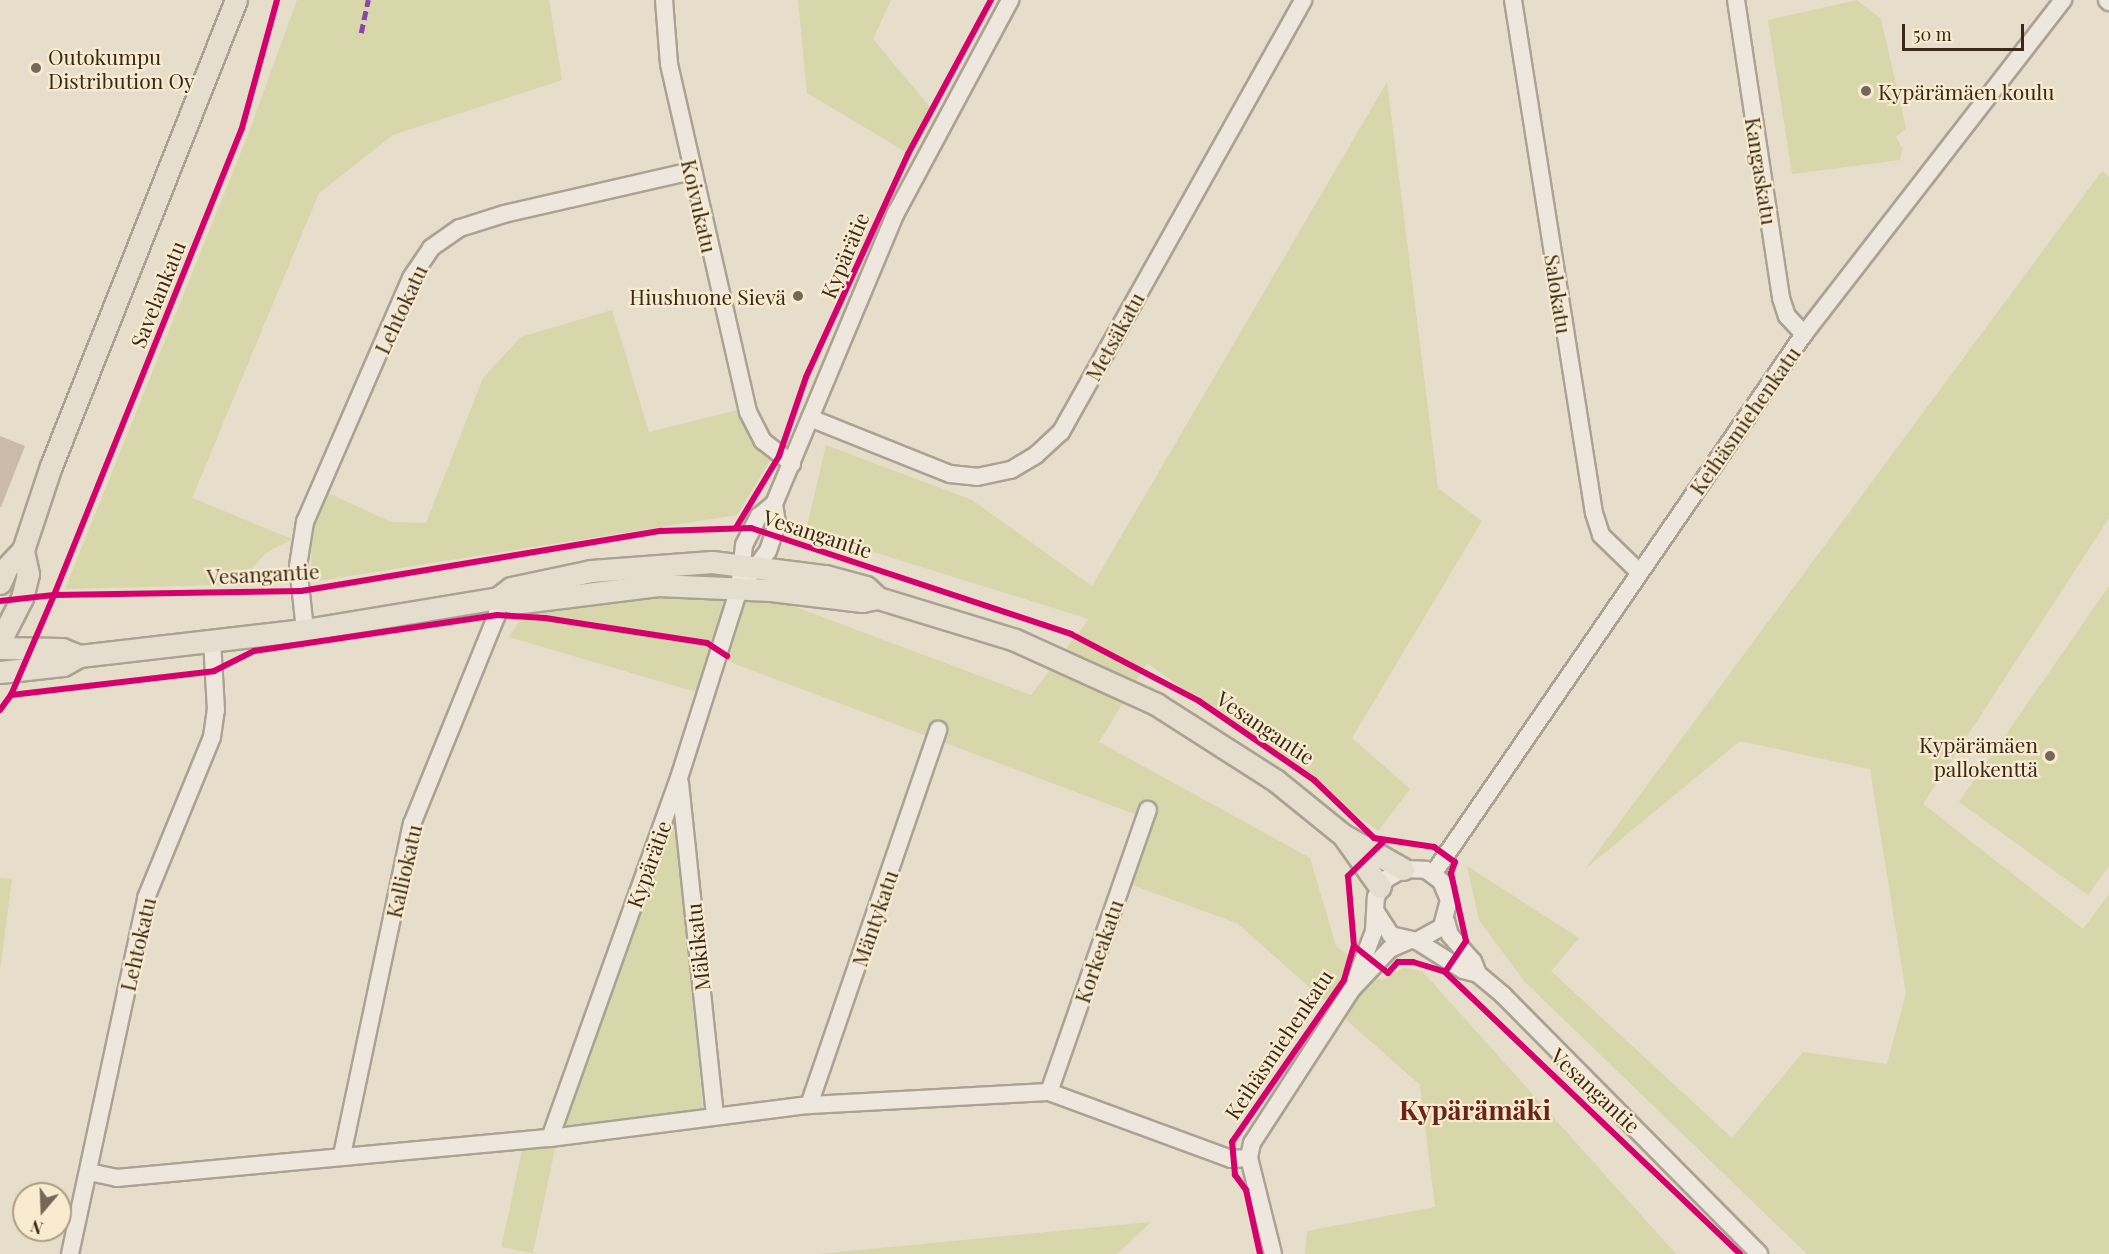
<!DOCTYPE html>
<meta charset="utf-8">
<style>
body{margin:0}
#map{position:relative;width:2109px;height:1254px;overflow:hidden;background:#e6ddca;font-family:"Playfair Display",serif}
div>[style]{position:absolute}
.green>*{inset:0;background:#d8d6ab;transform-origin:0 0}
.building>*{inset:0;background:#cabaaa}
.roads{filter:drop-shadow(2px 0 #aba294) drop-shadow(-2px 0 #aba294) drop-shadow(0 2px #aba294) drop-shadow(0 -2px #aba294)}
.minor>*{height:16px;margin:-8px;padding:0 8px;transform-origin:8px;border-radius:8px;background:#ede7dd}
.major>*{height:21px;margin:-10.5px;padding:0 10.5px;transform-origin:10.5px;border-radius:10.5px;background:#e5ddcd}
.quiet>*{height:4.5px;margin-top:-2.25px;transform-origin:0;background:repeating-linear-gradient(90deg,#8e44ad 0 9px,transparent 0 13.5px)}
.cycleway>*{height:6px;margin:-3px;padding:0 3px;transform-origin:3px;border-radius:3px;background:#d6006c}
.dots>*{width:16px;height:16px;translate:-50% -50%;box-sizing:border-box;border:3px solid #f9ebcf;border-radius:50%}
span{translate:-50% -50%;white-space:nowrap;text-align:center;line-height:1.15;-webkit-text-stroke:4.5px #f9ebcf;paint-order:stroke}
.poi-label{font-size:21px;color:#3a291b}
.left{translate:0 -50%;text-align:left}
.right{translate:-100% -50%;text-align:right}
.street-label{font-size:21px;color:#3a291b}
.district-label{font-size:27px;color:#6b2516;font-weight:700}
.north{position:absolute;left:12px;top:1182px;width:60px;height:60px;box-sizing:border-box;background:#f9ebcf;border:2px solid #ad9d87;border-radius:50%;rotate:199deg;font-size:16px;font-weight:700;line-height:24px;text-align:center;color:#3a291b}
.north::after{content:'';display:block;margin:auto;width:21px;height:27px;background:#766858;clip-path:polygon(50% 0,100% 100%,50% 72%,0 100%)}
.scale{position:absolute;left:1902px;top:24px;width:122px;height:27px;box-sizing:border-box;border:3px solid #3a291b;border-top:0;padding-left:8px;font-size:18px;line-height:21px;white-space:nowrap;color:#3a291b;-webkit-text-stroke:4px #f9ebcf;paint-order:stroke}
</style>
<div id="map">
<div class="green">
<i style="clip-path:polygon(297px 0,549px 0,562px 80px,393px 135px,319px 193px,192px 498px,292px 539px,266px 553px,253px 567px,248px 584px,65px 589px,249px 132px)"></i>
<i style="clip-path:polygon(798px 0,891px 0,873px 39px,930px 107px,906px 152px,807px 93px)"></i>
<i style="clip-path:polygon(1857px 0,1881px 19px,1906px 128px,1896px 137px,1902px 148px,1900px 160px,1792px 174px,1768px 20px)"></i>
<i style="clip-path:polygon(1387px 82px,1438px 488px,1482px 521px,1352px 738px,1410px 789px,1378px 831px,1147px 663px,1099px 742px,1310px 858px,1336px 946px,1382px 981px,1403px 968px,1422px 971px,1676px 1254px,1305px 1254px,1307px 1231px,1435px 1207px,1420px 1085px,1237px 923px,1132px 885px,1153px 821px,714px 656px,696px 692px,509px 637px,523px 616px,684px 593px,782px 602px,1031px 695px,1089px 619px,806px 531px,826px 445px,972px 500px,1092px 586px)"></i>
<i style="clip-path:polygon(2102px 171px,2109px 177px,2109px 518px,1923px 804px,2083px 929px,2109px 894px,2109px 1254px,1807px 1254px,1525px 982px,1479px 920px,1467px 866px,1579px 938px,1551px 971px,1732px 1138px,1803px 1052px,1887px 1064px,1906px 993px,1870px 769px,1740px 741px,1585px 869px)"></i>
<i style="clip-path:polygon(612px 310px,649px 432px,738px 410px,771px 459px,737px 515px,311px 582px,312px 532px,328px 493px,391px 522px,426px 523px,483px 378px,521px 337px)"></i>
<i style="clip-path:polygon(2109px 586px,2109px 866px,2088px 895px,1959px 802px)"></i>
<i style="clip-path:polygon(676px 805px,703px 1110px,562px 1130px)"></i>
<i style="clip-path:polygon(0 878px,12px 879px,0 970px)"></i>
<i style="left:556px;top:1144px;width:112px;height:32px;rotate:102deg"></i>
<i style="clip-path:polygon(1151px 1222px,1117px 1254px,819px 1254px)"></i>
</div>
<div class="building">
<i style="clip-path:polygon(0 436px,25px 446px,1px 507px,0 507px)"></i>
</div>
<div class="roads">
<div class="minor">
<i style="left:664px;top:0;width:64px;rotate:85.5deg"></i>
<i style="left:669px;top:64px;width:357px;rotate:77.2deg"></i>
<i style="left:748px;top:412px;width:33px;rotate:63deg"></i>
<i style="left:763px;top:441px;width:37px;rotate:38deg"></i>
<i style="left:1513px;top:0;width:519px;rotate:81.03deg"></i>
<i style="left:1594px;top:513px;width:23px;rotate:72deg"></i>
<i style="left:1601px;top:535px;width:53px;rotate:44.2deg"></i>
<i style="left:1736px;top:0;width:301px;rotate:81.4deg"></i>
<i style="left:1781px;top:298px;width:19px;rotate:72deg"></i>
<i style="left:1787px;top:316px;width:25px;rotate:47deg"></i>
<i style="left:2107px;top:0;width:3px;rotate:45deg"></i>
<i style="left:810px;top:418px;width:151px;rotate:21.8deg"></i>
<i style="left:950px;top:474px;width:27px;rotate:6deg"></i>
<i style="left:977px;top:477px;width:35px;rotate:-12deg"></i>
<i style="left:1011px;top:470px;width:29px;rotate:-31deg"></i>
<i style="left:1036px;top:455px;width:34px;rotate:-43deg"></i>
<i style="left:1061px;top:432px;width:495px;rotate:-60.7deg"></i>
<i style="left:749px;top:576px;width:31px;rotate:-53deg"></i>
<i style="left:768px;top:551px;width:29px;rotate:-72deg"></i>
<i style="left:777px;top:523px;width:19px;rotate:-99deg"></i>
<i style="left:305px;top:630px;width:64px;rotate:-96.2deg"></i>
<i style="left:298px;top:566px;width:45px;rotate:-81deg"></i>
<i style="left:305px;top:522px;width:266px;rotate:-66.5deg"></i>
<i style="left:411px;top:278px;width:36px;rotate:-56deg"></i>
<i style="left:431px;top:248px;width:35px;rotate:-35deg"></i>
<i style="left:460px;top:228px;width:46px;rotate:-17.7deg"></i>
<i style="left:504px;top:214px;width:192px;rotate:-12.9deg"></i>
<i style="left:680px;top:783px;width:335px;rotate:84deg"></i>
<i style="left:1433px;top:874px;width:655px;rotate:-55.51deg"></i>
<i style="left:1804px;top:334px;width:423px;rotate:-52.2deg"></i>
<i style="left:1446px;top:921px;width:15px;rotate:74deg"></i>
<i style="left:1450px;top:935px;width:35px;rotate:49deg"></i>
<i style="left:1473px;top:961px;width:14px;rotate:69deg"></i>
<i style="left:1417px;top:941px;width:54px;rotate:32.2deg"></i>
<i style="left:1463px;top:970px;width:16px;rotate:15deg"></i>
<i style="left:1478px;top:974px;width:33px;rotate:40deg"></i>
<i style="left:1503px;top:995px;width:364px;rotate:45.3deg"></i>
<i style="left:1352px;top:989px;width:62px;rotate:-69.2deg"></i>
<i style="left:1374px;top:931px;width:34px;rotate:-87deg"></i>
<i style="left:1376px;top:897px;width:21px;rotate:-61deg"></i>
<i style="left:1386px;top:879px;width:20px;rotate:-30deg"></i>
<i style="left:1403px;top:869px;width:23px;rotate:2deg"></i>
<i style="left:1426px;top:870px;width:19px;rotate:36deg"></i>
<i style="left:1441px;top:881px;width:21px;rotate:67deg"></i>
<i style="left:1449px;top:900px;width:28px;rotate:105deg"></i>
<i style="left:1442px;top:927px;width:29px;rotate:151deg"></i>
<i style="left:1417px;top:941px;width:27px;rotate:-167deg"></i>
<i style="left:1391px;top:935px;width:27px;rotate:-123deg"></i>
<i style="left:1049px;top:1092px;width:299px;rotate:-70.7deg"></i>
<i style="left:809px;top:1105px;width:397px;rotate:-71deg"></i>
<i style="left:550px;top:1138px;width:382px;rotate:-70.3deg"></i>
<i style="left:679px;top:778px;width:198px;rotate:-72.4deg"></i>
<i style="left:739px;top:589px;width:44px;rotate:-83.5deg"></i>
<i style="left:744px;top:545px;width:33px;rotate:-63deg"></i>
<i style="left:759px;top:516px;width:19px;rotate:-39deg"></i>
<i style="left:774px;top:504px;width:316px;rotate:-67.3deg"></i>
<i style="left:896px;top:213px;width:242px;rotate:-61.8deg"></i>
<i style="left:342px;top:1155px;width:338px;rotate:-78.1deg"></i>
<i style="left:412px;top:824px;width:226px;rotate:-67.9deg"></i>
<i style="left:497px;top:615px;width:17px;rotate:-87deg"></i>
<i style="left:89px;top:1172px;width:29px;rotate:12deg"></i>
<i style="left:117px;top:1178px;width:435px;rotate:-5.3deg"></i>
<i style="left:550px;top:1138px;width:261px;rotate:-7.3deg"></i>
<i style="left:809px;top:1105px;width:240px;rotate:-3.1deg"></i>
<i style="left:1049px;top:1092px;width:194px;rotate:20.2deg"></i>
<i style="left:1231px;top:1159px;width:18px;rotate:-3deg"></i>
<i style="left:70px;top:1254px;width:364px;rotate:-77.9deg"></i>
<i style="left:146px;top:898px;width:174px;rotate:-67.7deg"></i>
<i style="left:212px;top:737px;width:27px;rotate:-82deg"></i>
<i style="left:216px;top:710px;width:70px;rotate:-93.3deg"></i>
<i style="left:1273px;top:1254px;width:99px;rotate:-104deg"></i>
<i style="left:1249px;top:1158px;width:15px;rotate:-79deg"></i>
<i style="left:1252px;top:1143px;width:184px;rotate:-57deg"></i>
<i style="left:1352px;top:989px;width:55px;rotate:-46.5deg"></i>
<i style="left:1390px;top:949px;width:20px;rotate:-24deg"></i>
</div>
<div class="major">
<i style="left:0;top:583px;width:17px;rotate:-66deg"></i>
<i style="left:7px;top:567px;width:23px;rotate:-47deg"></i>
<i style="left:23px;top:550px;width:89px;rotate:-71.6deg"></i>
<i style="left:51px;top:466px;width:501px;rotate:-68.35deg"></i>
<i style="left:498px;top:598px;width:16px;rotate:-38deg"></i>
<i style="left:511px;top:588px;width:82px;rotate:-12deg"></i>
<i style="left:591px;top:571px;width:121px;rotate:-4.3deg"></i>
<i style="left:712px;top:562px;width:114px;rotate:7.1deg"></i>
<i style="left:825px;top:576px;width:42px;rotate:15deg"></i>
<i style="left:866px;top:587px;width:16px;rotate:43deg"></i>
<i style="left:0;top:641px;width:48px;rotate:-62.9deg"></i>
<i style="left:22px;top:598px;width:25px;rotate:-76deg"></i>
<i style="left:28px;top:574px;width:25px;rotate:-102deg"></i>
<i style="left:0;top:648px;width:62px;rotate:0.9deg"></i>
<i style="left:62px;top:649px;width:18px;rotate:22deg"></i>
<i style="left:0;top:672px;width:63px;rotate:-6.3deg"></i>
<i style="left:63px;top:665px;width:18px;rotate:-29deg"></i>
<i style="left:79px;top:656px;width:227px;rotate:-6.6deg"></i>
<i style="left:305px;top:630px;width:196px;rotate:-9.4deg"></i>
<i style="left:498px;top:598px;width:17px;rotate:17deg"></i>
<i style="left:514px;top:603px;width:145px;rotate:-7.1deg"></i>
<i style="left:658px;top:585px;width:113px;rotate:2.5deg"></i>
<i style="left:771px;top:590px;width:92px;rotate:6.9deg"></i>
<i style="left:862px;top:601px;width:16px;rotate:-11deg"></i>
<i style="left:878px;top:598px;width:143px;rotate:17deg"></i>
<i style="left:1015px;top:640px;width:155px;rotate:24.4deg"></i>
<i style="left:1156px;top:704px;width:141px;rotate:32.6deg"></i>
<i style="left:1275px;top:780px;width:87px;rotate:39deg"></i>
<i style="left:1343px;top:835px;width:69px;rotate:29.5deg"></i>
<i style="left:1345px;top:838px;width:60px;rotate:54.5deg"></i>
</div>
</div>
<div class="quiet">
<i style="left:361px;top:33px;width:34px;rotate:-78deg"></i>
</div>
<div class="cycleway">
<i style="left:737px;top:526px;width:82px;rotate:-59deg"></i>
<i style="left:779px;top:456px;width:83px;rotate:-71.1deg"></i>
<i style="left:806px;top:377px;width:245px;rotate:-65.4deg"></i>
<i style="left:908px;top:154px;width:175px;rotate:-61.7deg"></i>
<i style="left:0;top:601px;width:54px;rotate:-6.3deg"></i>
<i style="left:54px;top:595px;width:247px;rotate:-0.9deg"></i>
<i style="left:301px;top:591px;width:365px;rotate:-9.5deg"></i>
<i style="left:661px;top:531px;width:90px;rotate:-1.9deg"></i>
<i style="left:751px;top:528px;width:337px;rotate:18.3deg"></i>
<i style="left:1071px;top:634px;width:144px;rotate:27.6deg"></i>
<i style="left:1199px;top:701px;width:140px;rotate:34.5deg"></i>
<i style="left:1314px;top:780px;width:83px;rotate:44deg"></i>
<i style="left:1374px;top:838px;width:61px;rotate:8.5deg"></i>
<i style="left:1434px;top:847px;width:26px;rotate:36deg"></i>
<i style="left:1455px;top:862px;width:12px;rotate:110deg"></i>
<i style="left:1451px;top:873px;width:70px;rotate:77.6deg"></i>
<i style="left:1466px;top:941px;width:37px;rotate:124deg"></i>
<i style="left:11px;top:695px;width:204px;rotate:-6.7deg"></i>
<i style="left:214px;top:671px;width:45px;rotate:-26.6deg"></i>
<i style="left:254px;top:651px;width:246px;rotate:-8.4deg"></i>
<i style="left:497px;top:615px;width:48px;rotate:3.6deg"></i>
<i style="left:545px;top:618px;width:164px;rotate:8.8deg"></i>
<i style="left:707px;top:643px;width:24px;rotate:33deg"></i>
<i style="left:0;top:710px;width:19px;rotate:-54deg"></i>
<i style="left:11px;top:695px;width:109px;rotate:-66.7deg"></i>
<i style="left:54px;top:595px;width:503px;rotate:-68.07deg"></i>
<i style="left:242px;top:128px;width:133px;rotate:-74.7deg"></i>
<i style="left:1354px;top:946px;width:43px;rotate:38.5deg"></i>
<i style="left:1388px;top:973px;width:15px;rotate:-48deg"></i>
<i style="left:1398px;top:962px;width:15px"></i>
<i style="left:1413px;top:962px;width:34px;rotate:17deg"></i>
<i style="left:1445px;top:972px;width:408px;rotate:43.7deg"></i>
<i style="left:1260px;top:1254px;width:66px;rotate:-102.3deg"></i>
<i style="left:1246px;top:1190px;width:19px;rotate:-126deg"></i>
<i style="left:1235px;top:1175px;width:33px;rotate:-95deg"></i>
<i style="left:1232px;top:1142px;width:197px;rotate:-55.3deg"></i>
<i style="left:1344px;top:980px;width:35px;rotate:-74deg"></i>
<i style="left:1354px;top:946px;width:70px;rotate:-94.9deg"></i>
<i style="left:1348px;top:876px;width:49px;rotate:-44.2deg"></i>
</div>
<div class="dots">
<i style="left:36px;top:68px;background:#766858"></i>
<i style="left:1866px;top:91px;background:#766858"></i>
<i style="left:798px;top:296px;background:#766858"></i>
<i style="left:2050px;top:756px;background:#766858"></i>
</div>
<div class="poi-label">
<span class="left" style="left:48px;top:68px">Outokumpu<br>Distribution Oy</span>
<span class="left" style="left:1878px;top:91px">Kypärämäen koulu</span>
<span class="right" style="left:786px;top:296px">Hiushuone Sievä</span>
<span class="right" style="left:2038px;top:756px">Kypärämäen<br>pallokenttä</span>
</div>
<div class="street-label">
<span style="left:1762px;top:171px;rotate:81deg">Kangaskatu</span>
<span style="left:700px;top:206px;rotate:77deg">Koivukatu</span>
<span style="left:844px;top:255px;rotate:-67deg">Kypärätie</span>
<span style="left:157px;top:294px;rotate:-68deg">Savelankatu</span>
<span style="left:1559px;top:294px;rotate:81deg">Salokatu</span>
<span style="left:400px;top:309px;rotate:-65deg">Lehtokatu</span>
<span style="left:1114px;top:336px;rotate:-61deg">Metsäkatu</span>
<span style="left:1744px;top:420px;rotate:-55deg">Keihäsmiehenkatu</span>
<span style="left:818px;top:533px;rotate:18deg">Vesangantie</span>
<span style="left:263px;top:573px;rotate:-3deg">Vesangantie</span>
<span style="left:1266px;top:727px;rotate:34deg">Vesangantie</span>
<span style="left:648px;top:864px;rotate:-70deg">Kypärätie</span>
<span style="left:403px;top:871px;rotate:-77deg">Kalliokatu</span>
<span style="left:874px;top:918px;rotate:-71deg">Mäntykatu</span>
<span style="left:137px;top:944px;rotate:-77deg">Lehtokatu</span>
<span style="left:697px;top:947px;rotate:-96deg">Mäkikatu</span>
<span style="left:1098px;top:951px;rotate:-71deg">Korkeakatu</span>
<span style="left:1278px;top:1044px;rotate:-56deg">Keihäsmiehenkatu</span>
<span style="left:1596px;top:1090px;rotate:43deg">Vesangantie</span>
</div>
<div class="district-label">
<span style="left:1475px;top:1110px">Kypärämäki</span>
</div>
<div class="north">N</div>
<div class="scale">50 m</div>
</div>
